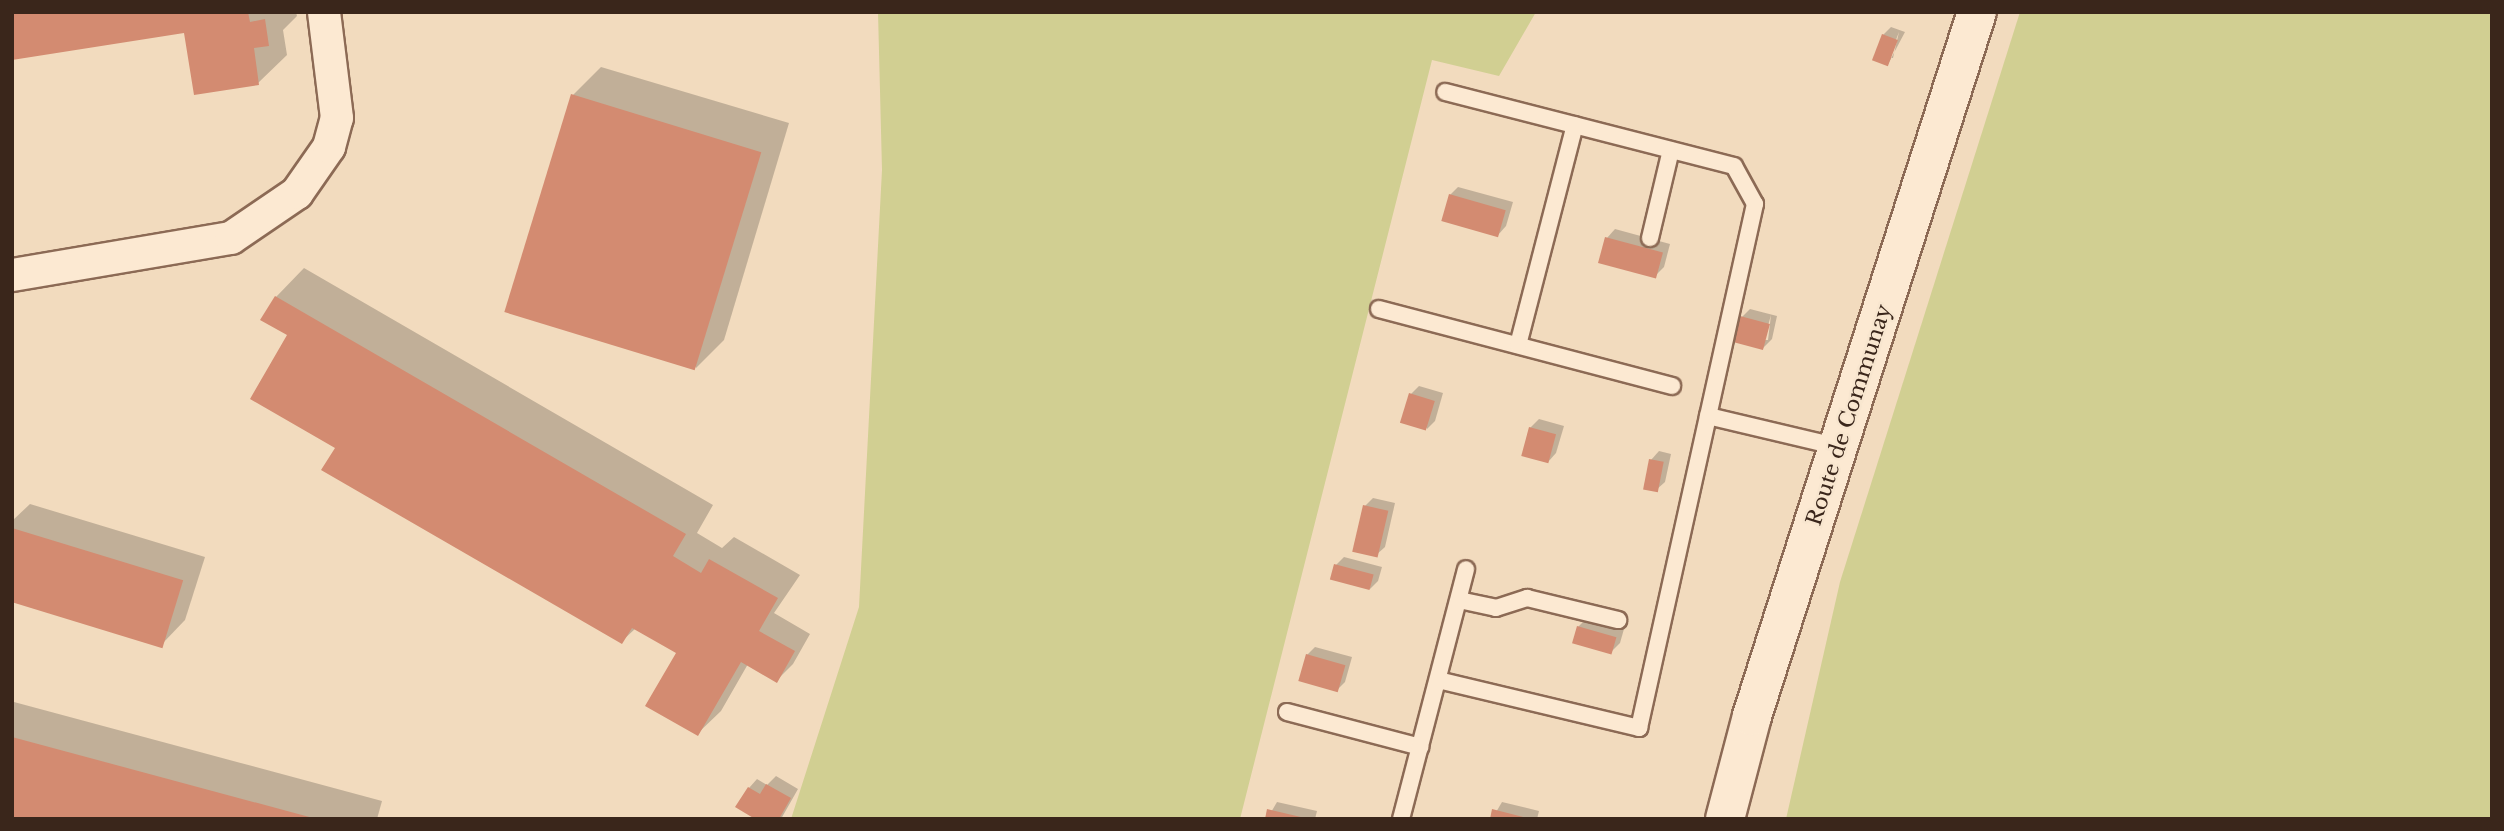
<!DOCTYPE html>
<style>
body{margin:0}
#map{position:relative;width:2504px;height:831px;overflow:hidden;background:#f2dbbe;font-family:"Libre Baskerville",serif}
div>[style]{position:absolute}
.green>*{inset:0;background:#d1cf92}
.shadow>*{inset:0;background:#0003}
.building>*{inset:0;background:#d38b71;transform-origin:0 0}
.roads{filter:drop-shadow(2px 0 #8c6a55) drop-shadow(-2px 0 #8c6a55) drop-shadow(0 2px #8c6a55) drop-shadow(0 -2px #8c6a55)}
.service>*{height:16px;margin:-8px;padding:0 8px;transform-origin:8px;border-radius:8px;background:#fce9d2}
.minor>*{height:32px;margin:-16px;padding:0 16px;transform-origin:16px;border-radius:16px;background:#fce9d2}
.tertiary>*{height:38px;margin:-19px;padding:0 19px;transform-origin:19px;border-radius:19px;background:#fce9d2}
span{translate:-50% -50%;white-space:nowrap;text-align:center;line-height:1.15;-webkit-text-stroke:5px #f8e6cf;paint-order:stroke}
.street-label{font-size:21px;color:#3a261b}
.frame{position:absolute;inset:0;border:14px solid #3a261b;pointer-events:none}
</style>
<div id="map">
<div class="green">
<i style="clip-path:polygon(878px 12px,1536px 12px,1499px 76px,1432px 60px,1240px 819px,791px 819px,859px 607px,882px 170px)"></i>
<i style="clip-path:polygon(2020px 12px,2492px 12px,2492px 819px,1786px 819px,1840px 582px)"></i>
</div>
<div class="shadow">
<i style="clip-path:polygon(12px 12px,296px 12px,297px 16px,283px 30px,287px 55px,258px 83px,186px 31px)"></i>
<i style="clip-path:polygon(evenodd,1891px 27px,1905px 32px,1887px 66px,1883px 35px,1891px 27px,1899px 32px,1893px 58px,1889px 58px,1899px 32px)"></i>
<i style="clip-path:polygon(601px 67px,789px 123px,724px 340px,696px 368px,573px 95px)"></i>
<i style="clip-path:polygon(1458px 187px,1513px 202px,1506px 226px,1498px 235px,1450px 195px)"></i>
<i style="clip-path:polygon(1615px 229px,1670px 244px,1664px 267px,1656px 275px,1607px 238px)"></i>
<i style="clip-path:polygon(304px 268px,713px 505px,697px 533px,722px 548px,734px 537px,800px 575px,774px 613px,810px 634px,793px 664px,776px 681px,748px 664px,721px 711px,697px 734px,679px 652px,636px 628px,622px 641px,337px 447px,276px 297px)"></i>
<i style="clip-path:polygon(evenodd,1750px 309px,1777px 316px,1772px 339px,1763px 348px,1742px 317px,1750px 309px,1771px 315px,1768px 340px,1764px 340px,1771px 315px)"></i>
<i style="clip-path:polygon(1419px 386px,1443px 393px,1435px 421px,1427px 429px,1411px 394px)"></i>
<i style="clip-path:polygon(1539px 419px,1564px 426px,1556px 453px,1548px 462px,1530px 428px)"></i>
<i style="clip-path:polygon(1659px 451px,1671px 454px,1665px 482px,1656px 490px,1651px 460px)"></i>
<i style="clip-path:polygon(1373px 498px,1395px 503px,1385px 547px,1376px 555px,1365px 506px)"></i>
<i style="clip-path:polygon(30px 504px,205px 557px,185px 620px,162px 644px,12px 598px,12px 521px)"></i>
<i style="clip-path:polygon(1344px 557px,1382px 567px,1378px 581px,1370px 589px,1336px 565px)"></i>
<i style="clip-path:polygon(1586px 619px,1624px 629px,1620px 643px,1612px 651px,1578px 627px)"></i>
<i style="clip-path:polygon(1315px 647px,1352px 657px,1345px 682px,1337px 690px,1307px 655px)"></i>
<i style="clip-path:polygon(14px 702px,382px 801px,377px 819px,12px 819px)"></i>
<i style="clip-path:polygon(776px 776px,798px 789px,781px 819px,759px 819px,749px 788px,757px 779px,767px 785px)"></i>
<i style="clip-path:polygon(1277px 802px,1317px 811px,1315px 819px,1267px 819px)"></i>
<i style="clip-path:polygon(1502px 802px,1539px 811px,1537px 819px,1492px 819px)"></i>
</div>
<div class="building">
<i style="clip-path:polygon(12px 12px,248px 12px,250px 22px,265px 19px,269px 46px,254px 48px,259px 85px,194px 95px,184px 33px,12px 60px)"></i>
<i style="left:1882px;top:34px;width:17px;height:28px;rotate:21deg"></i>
<i style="left:571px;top:94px;width:199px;height:228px;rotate:17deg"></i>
<i style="left:1449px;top:194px;width:59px;height:28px;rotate:16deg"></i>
<i style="left:1605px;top:237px;width:60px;height:27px;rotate:15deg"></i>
<i style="clip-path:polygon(275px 296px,686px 534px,673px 556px,701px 573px,709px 559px,778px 598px,759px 631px,795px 651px,777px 683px,741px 662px,698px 736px,645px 706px,676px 653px,632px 628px,622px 644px,321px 470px,335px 448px,250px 399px,287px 335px,260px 320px)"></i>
<i style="left:1740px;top:316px;width:31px;height:27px;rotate:15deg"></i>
<i style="left:1409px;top:393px;width:27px;height:31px;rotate:17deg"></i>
<i style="left:1529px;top:427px;width:28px;height:30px;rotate:15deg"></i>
<i style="left:1649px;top:459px;width:15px;height:31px;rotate:11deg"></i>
<i style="left:1363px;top:505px;width:26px;height:48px;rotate:13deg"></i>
<i style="left:12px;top:528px;width:179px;height:71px;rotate:17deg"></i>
<i style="left:1334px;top:564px;width:41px;height:16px;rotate:15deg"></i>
<i style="left:1577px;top:626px;width:41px;height:18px;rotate:16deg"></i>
<i style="left:1306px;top:654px;width:41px;height:28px;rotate:16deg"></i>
<i style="clip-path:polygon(12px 737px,313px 818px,313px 819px,12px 819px)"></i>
<i style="clip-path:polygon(766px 784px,791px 798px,779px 819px,755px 819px,735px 807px,748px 787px,760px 794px)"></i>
<i style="clip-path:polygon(1267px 809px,1305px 818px,1305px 819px,1265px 819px)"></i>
<i style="clip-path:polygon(1492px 809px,1527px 818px,1527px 819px,1490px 819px)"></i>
</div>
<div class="roads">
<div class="service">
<i style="left:1650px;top:238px;width:90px;rotate:-76.6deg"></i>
<i style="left:1379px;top:309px;width:303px;rotate:14.7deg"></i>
<i style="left:1518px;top:345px;width:227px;rotate:-75.5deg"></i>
<i style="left:1708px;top:416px;width:135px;rotate:13.3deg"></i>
<i style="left:1459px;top:600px;width:38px;rotate:12deg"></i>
<i style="left:1496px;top:608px;width:33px;rotate:-18deg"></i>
<i style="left:1527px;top:598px;width:94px;rotate:13.6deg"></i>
<i style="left:1438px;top:680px;width:207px;rotate:13.4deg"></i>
<i style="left:1639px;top:728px;width:537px;rotate:-77.52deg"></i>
<i style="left:1755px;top:204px;width:43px;rotate:-118.9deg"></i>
<i style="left:1734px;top:166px;width:298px;rotate:-165.6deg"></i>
<i style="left:1287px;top:712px;width:138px;rotate:14.7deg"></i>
<i style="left:1401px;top:819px;width:258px;rotate:-75.4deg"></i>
</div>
<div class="minor">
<i style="left:12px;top:275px;width:222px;rotate:-9.6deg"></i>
<i style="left:231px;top:238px;width:80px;rotate:-34.3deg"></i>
<i style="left:297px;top:193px;width:56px;rotate:-55.2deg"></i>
<i style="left:329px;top:147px;width:30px;rotate:-75deg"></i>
<i style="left:337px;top:118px;width:107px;rotate:-97deg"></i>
</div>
<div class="tertiary">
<i style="left:1725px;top:819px;width:106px;rotate:-75.3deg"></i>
<i style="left:1752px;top:716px;width:739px;rotate:-72.28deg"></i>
</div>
</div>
<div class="street-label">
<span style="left:1849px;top:415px;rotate:-72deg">Route de Communay</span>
</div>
<div class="frame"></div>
</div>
